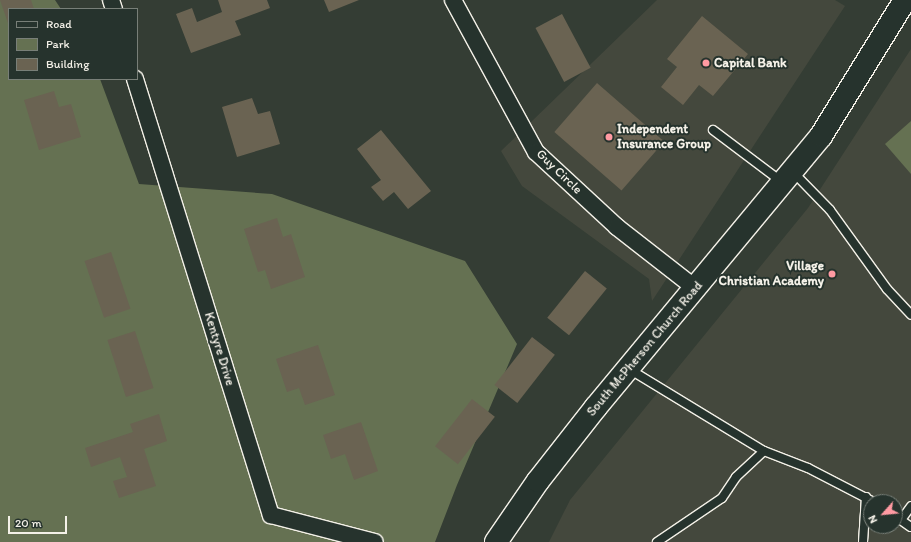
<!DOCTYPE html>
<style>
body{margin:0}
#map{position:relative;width:911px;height:542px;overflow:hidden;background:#343d34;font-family:Itim,sans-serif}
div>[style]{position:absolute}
.built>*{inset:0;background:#44483d}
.green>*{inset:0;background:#657152}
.building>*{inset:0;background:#6a6352;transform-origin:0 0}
.roads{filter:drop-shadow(1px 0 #f4f1e8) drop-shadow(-1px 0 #f4f1e8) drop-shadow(0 1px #f4f1e8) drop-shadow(0 -1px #f4f1e8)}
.service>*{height:8px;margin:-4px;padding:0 4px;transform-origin:4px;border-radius:4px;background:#26332d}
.minor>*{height:16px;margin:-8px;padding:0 8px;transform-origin:8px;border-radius:8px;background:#26332d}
.secondary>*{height:22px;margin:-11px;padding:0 11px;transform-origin:11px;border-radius:11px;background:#26332d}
.dots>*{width:11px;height:11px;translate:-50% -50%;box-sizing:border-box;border:2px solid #26332d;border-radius:50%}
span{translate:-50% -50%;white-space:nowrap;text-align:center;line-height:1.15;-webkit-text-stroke:4px #26332d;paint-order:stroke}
.poi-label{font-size:13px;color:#f4f1e8;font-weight:700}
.left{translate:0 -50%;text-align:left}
.right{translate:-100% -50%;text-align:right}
.street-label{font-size:13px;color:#f4f1e8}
.legend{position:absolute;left:8px;top:8px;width:130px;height:72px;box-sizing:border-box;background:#26332d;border:1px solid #787f78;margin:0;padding:5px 7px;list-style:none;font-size:12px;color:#f4f1e8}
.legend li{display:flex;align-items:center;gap:8px;height:20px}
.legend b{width:20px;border:1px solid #787f78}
.north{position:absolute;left:863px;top:494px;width:40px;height:40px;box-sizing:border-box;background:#26332d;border:1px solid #787f78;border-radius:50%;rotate:243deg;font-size:11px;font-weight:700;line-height:16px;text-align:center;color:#f4f1e8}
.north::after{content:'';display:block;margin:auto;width:14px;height:18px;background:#ff9aa2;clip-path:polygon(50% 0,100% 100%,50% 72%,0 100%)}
.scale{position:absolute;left:8px;top:516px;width:59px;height:18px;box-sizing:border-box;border:2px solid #f4f1e8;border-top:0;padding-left:5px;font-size:12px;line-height:14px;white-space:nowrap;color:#f4f1e8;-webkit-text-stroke:3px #26332d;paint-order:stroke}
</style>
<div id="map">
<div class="built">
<i style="clip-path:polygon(657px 0,835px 0,845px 6px,652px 301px,649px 279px,522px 186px,501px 151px)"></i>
<i style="clip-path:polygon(evenodd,911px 49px,911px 542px,549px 542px,570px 500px,808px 208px,911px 49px,871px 502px,895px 502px,895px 526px,871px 526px,871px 502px)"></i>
</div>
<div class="green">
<i style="clip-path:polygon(0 0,55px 0,61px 9px,9px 9px,9px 79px,100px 79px,139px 184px,272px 194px,465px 261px,517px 344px,457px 485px,435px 542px,0 542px)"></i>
<i style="clip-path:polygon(911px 121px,911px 174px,885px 144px)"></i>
</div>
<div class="building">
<i style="clip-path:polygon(0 0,31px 0,34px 9px,9px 9px,9px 26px)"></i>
<i style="clip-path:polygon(218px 0,267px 0,270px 8px,235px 21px,241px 35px,191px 53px,176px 14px,192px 8px,197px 22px,222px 12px)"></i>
<i style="clip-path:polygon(324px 0,359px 0,329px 12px)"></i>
<i style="left:562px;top:14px;width:61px;height:30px;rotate:62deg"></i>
<i style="clip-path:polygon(702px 16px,748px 54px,713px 96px,699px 85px,683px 105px,661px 87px,677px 67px,667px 59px)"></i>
<i style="left:597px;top:83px;width:89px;height:65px;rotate:41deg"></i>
<i style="clip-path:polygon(54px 91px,59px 107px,71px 104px,81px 137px,39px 150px,24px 100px)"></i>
<i style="clip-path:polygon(252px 98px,258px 114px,270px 111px,280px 144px,237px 157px,222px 107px)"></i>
<i style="clip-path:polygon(381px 130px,431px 191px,408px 209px,394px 192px,383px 201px,371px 187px,381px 180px,357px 149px)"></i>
<i style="clip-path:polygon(277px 218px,283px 237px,291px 234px,305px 277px,271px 289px,265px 270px,258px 272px,244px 229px)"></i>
<i style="left:111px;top:252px;width:60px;height:28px;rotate:71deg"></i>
<i style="left:585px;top:271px;width:28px;height:60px;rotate:39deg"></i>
<i style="left:135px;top:331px;width:60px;height:29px;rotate:72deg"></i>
<i style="left:532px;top:337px;width:29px;height:61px;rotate:38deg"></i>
<i style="clip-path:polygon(318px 345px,335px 395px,305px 405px,299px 388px,287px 392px,276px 359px)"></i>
<i style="left:472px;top:399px;width:29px;height:60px;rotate:38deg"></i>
<i style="clip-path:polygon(159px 414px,167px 441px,144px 449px,156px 486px,119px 498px,113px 481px,127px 477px,120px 457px,91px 467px,85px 448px,133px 432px,130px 424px)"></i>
<i style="clip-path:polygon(361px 422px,378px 471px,354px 480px,345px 454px,331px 459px,323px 435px)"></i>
</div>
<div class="roads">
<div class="service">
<i style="left:713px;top:130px;width:86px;rotate:37deg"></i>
<i style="left:792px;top:171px;width:54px;rotate:45.7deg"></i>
<i style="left:830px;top:210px;width:97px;rotate:54.2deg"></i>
<i style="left:887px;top:289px;width:35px;rotate:47deg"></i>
<i style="left:629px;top:369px;width:158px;rotate:31.3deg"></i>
<i style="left:764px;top:451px;width:47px;rotate:21.1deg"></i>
<i style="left:808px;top:468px;width:74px;rotate:27.3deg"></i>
<i style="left:895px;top:516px;width:19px;rotate:35deg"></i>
<i style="left:901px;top:520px;width:17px;rotate:-54deg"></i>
<i style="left:657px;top:542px;width:78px;rotate:-34.1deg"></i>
<i style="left:722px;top:498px;width:25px;rotate:-56deg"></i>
<i style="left:736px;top:477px;width:38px;rotate:-43deg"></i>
<i style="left:863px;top:542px;width:45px;rotate:-86.2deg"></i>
</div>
<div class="minor">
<i style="left:111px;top:0;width:9px;rotate:72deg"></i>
<i style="left:453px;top:0;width:173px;rotate:61.4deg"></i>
<i style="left:536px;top:152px;width:110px;rotate:42.8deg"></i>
<i style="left:617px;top:227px;width:99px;rotate:38deg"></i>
<i style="left:135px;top:79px;width:457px;rotate:72.7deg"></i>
<i style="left:271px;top:515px;width:107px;rotate:14.6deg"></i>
</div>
<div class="secondary">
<i style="left:496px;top:542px;width:74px;rotate:-55.5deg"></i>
<i style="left:538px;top:481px;width:94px;rotate:-51.9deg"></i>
<i style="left:596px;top:407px;width:352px;rotate:-50.3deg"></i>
<i style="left:821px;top:136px;width:160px;rotate:-58.3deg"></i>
</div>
</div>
<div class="dots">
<i style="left:706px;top:63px;background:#ff9aa2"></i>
<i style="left:609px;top:137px;background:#ff9aa2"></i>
<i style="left:832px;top:274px;background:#ff9aa2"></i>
</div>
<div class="poi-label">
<span class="left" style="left:714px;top:63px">Capital Bank</span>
<span class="left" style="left:617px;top:137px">Independent<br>Insurance Group</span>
<span class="right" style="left:824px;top:274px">Village<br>Christian Academy</span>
</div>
<div class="street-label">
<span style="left:559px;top:172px;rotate:44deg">Guy Circle</span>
<span style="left:219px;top:349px;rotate:73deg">Kentyre Drive</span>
<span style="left:645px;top:349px;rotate:-50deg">South McPherson Church Road</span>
</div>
<ul class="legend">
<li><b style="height:5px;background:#26332d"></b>Road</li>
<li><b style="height:11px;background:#657152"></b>Park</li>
<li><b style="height:11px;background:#6a6352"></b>Building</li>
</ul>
<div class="north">N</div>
<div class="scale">20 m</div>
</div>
